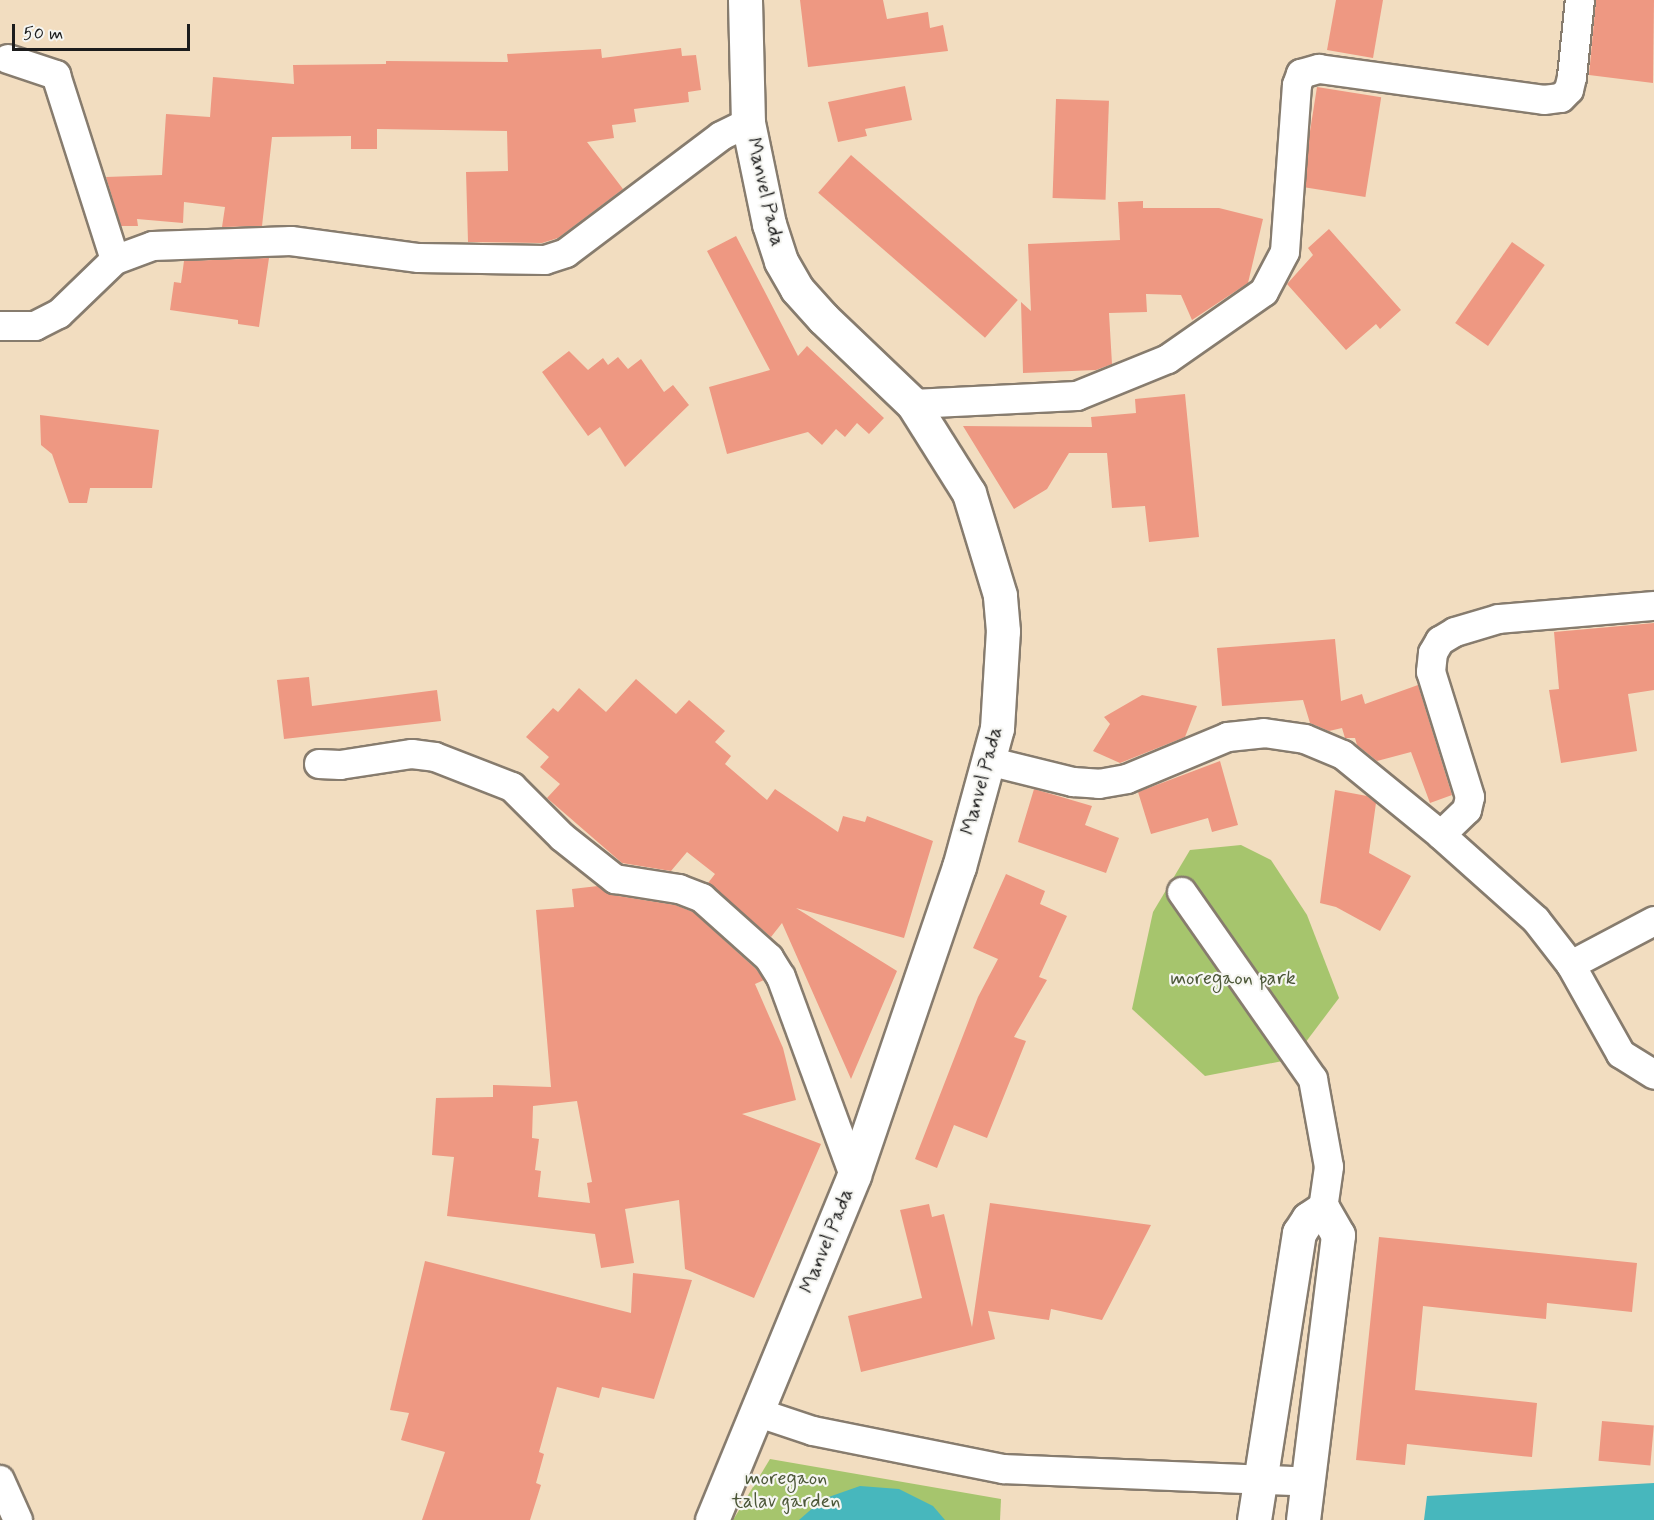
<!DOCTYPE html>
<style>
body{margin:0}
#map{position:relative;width:1654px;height:1520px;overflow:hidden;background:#f2ddc0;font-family:Mynerve,sans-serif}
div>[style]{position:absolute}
.green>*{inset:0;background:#a6c56d}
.water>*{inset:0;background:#47b7bd}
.building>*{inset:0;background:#ee9882;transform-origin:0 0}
.roads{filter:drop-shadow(2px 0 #877c6e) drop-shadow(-2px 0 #877c6e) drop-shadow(0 2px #877c6e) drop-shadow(0 -2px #877c6e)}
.street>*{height:28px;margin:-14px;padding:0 14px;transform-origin:14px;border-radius:14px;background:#fff}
.secondary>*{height:33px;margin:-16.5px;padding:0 16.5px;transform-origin:16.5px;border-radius:16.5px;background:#fff}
span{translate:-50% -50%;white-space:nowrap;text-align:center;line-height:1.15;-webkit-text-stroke:4.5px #f6f6f2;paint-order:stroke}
.street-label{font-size:20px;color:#1c1c1c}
.park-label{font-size:20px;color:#4c5738}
.scale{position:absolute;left:12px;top:24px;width:178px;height:27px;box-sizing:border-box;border:3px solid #1c1c1c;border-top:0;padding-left:8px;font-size:18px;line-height:21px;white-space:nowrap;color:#1c1c1c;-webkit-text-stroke:4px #f6f6f2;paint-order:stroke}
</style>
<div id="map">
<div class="green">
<i style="clip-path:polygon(1241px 845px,1271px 860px,1307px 915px,1339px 998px,1293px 1059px,1205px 1076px,1132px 1009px,1153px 912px,1190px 850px)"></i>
<i style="clip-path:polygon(770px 1459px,1001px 1499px,1000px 1520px,733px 1520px)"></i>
</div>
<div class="water">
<i style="clip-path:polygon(1654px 1483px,1654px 1520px,1424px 1520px,1427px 1496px)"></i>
<i style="clip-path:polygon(860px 1486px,899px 1489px,933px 1506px,945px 1520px,799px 1520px,823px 1499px)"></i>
</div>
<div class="building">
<i style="clip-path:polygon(800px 0,883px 0,887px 19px,928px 12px,930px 28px,943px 25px,948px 51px,808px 67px)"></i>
<i style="clip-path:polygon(1336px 0,1383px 0,1373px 58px,1327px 50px)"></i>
<i style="clip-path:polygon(1596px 0,1654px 0,1653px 83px,1589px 75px)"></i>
<i style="clip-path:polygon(681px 48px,682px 56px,696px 55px,701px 90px,688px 92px,689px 102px,634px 109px,636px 122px,612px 125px,614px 138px,587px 142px,623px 189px,558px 238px,542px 243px,468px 242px,466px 172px,508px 171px,507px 131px,377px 129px,377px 149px,351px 149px,351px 136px,272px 137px,262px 226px,222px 227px,225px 207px,184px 202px,183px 223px,137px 219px,138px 226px,121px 226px,106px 177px,162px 175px,166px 114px,210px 117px,213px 77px,294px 84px,293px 65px,386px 64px,386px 61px,508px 62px,507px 54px,601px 49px,602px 58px)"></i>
<i style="clip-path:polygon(905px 86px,912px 120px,865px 129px,867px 136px,838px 142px,828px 102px)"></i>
<i style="left:1317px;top:87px;width:65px;height:101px;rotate:9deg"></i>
<i style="left:1056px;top:99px;width:53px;height:99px;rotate:2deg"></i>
<i style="left:851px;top:155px;width:221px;height:50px;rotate:41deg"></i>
<i style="clip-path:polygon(1143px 201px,1143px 208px,1219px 208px,1263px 219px,1248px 283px,1192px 320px,1181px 295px,1146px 294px,1147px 312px,1109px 313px,1112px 364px,1096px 370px,1023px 373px,1021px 302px,1031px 311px,1028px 244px,1120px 240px,1118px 202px)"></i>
<i style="clip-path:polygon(1329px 229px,1401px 310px,1380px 329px,1376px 324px,1346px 350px,1287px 284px,1313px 255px,1308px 248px)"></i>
<i style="clip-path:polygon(736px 236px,798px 356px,807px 346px,884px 418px,869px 434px,857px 423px,845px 437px,836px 429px,822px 445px,808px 432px,727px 454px,709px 387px,770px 370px,707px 251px)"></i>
<i style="left:1512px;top:242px;width:40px;height:99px;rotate:35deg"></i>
<i style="clip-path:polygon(269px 258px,259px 327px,238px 324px,238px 320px,170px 310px,174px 282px,181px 283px,184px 261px)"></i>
<i style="clip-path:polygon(569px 351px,588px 370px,603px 358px,608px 365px,618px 357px,628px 369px,641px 359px,664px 392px,673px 385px,689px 405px,625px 467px,600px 427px,588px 436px,542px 372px)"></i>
<i style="clip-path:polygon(1185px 394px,1199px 537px,1149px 542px,1145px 506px,1112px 508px,1107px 453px,1069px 453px,1047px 489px,1014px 509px,963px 426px,1092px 427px,1091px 417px,1136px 413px,1135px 399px)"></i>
<i style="clip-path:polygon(40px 415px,159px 430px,152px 488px,90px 488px,87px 503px,69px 503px,52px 454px,41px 445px)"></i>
<i style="clip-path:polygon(1654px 623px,1654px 690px,1628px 694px,1637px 751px,1561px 763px,1549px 690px,1559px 689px,1554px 632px)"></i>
<i style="clip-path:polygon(1335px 639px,1341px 701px,1362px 694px,1365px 704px,1418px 685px,1452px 795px,1430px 803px,1411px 752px,1377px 761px,1357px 745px,1355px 738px,1345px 738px,1342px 728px,1329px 731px,1310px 723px,1303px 700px,1222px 706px,1217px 648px)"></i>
<i style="clip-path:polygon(309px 677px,312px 706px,437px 690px,441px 721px,284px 739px,277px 680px)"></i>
<i style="clip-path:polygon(636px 679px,676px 714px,689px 700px,725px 731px,715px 742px,731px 756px,725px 764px,767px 800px,775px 789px,838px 832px,843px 816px,865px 822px,867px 816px,933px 841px,904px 938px,796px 908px,897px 971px,851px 1079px,782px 923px,771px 937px,708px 883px,715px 874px,687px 852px,671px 871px,622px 863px,547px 798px,560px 784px,540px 767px,549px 757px,526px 737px,553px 708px,558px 712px,579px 688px,606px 712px)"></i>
<i style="clip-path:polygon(1142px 695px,1197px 706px,1185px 737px,1120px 763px,1093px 751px,1110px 724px,1104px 717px)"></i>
<i style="clip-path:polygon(1220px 761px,1238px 825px,1212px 832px,1208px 818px,1151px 834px,1138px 792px)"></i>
<i style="clip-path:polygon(1034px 789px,1092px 806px,1085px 825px,1119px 838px,1106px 873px,1018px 842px)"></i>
<i style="clip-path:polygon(1335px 790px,1367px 796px,1376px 803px,1369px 853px,1411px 876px,1380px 931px,1336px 907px,1320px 903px)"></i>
<i style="clip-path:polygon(1006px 874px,1045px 891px,1040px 904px,1067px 916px,1039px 977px,1047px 980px,1014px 1037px,1026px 1041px,987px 1138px,954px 1125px,937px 1168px,915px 1159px,978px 997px,998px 959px,973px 948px)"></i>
<i style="clip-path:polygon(evenodd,598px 886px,612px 895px,675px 905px,693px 912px,756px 969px,764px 980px,755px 984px,783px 1048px,796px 1100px,742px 1114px,821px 1144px,754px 1298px,685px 1269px,679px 1200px,625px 1209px,634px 1263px,601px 1268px,595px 1234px,447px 1216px,454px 1157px,432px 1155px,436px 1098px,493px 1097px,493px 1085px,551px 1087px,536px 910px,574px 907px,572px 889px,598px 886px,577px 1101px,592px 1182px,587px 1183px,590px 1203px,538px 1197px,541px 1171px,535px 1170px,539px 1139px,532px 1138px,533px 1106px,577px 1101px)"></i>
<i style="clip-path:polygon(990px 1203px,1151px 1225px,1102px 1320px,1051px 1309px,1049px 1320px,988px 1311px,995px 1339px,861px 1372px,848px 1316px,922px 1298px,900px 1210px,929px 1204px,932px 1217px,944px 1214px,972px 1327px)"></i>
<i style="clip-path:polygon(1379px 1237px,1637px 1263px,1632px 1312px,1547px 1303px,1546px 1319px,1423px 1306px,1415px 1390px,1537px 1403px,1532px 1457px,1407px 1444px,1405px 1465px,1356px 1460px)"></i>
<i style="clip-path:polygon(425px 1261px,631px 1313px,633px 1273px,692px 1280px,654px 1399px,602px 1387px,599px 1398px,557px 1387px,539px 1452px,544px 1454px,536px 1483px,541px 1485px,530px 1520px,422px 1520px,445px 1452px,401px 1440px,409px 1413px,390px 1410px)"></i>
<i style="left:1602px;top:1421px;width:52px;height:40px;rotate:5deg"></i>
</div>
<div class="roads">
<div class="street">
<i style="left:8px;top:59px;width:51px;rotate:18.4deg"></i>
<i style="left:56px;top:75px;width:194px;rotate:72.3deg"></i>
<i style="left:0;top:326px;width:35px"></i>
<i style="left:35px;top:326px;width:27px;rotate:-27deg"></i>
<i style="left:59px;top:314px;width:78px;rotate:-44deg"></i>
<i style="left:115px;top:260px;width:40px;rotate:-20.2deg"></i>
<i style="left:153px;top:246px;width:138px;rotate:-2.1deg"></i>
<i style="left:291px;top:241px;width:129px;rotate:7.6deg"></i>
<i style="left:419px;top:258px;width:126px;rotate:0.9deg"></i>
<i style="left:545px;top:260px;width:22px;rotate:-18deg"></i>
<i style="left:566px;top:253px;width:194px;rotate:-37deg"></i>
<i style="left:721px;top:136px;width:30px;rotate:-26deg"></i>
<i style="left:913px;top:404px;width:164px;rotate:-2.8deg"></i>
<i style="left:1077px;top:396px;width:98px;rotate:-22.1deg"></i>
<i style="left:1168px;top:359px;width:117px;rotate:-34.9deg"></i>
<i style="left:1264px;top:292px;width:45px;rotate:-62.3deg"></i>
<i style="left:1285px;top:252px;width:167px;rotate:-85.9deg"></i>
<i style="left:1297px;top:85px;width:12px;rotate:-70deg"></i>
<i style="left:1301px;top:74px;width:19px;rotate:-16deg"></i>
<i style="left:1319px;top:69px;width:227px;rotate:7.8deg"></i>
<i style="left:1544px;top:100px;width:17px;rotate:-7deg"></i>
<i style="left:1561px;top:98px;width:11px;rotate:-45deg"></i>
<i style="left:1569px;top:90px;width:13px;rotate:-77deg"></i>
<i style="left:1572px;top:77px;width:77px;rotate:-84.1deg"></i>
<i style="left:988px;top:761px;width:88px;rotate:13.9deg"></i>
<i style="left:1073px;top:782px;width:26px;rotate:4deg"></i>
<i style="left:1099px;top:784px;width:28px;rotate:-10deg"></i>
<i style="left:1127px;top:779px;width:109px;rotate:-22.6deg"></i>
<i style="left:1228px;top:737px;width:36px;rotate:-6deg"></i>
<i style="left:1264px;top:733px;width:41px;rotate:8.3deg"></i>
<i style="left:1305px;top:739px;width:41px;rotate:22.8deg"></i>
<i style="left:1343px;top:755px;width:127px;rotate:39.2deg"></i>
<i style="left:1441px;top:835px;width:36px;rotate:-44deg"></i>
<i style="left:1467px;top:810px;width:13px;rotate:-77deg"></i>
<i style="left:1470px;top:797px;width:131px;rotate:-107.3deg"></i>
<i style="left:1431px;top:672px;width:19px;rotate:-84deg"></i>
<i style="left:1433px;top:653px;width:14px;rotate:-60deg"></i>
<i style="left:1440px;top:641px;width:17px;rotate:-31deg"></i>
<i style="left:1455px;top:632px;width:46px;rotate:-16.5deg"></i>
<i style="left:1499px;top:619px;width:156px;rotate:-4.8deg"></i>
<i style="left:319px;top:764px;width:21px;rotate:3deg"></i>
<i style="left:340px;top:765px;width:73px;rotate:-8.7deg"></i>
<i style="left:412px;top:754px;width:23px;rotate:7deg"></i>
<i style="left:435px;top:757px;width:83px;rotate:21.3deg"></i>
<i style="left:512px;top:787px;width:71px;rotate:45deg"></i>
<i style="left:562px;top:837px;width:68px;rotate:38.4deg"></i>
<i style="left:615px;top:879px;width:65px;rotate:8.9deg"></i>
<i style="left:679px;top:889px;width:25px;rotate:21deg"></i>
<i style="left:702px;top:898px;width:90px;rotate:41.8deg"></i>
<i style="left:769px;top:958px;width:22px;rotate:58deg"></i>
<i style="left:781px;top:977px;width:211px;rotate:69.8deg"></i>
<i style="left:1441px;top:835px;width:127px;rotate:41.8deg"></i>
<i style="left:1536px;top:920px;width:57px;rotate:52.1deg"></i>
<i style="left:1571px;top:965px;width:102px;rotate:60.7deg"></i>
<i style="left:1621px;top:1054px;width:39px;rotate:32deg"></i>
<i style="left:1182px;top:892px;width:228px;rotate:55deg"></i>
<i style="left:1313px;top:1079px;width:89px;rotate:79.7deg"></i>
<i style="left:1329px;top:1167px;width:42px;rotate:98.1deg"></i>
<i style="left:1571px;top:965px;width:94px;rotate:-27.9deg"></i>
<i style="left:756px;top:1412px;width:60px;rotate:18.4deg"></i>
<i style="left:813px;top:1431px;width:195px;rotate:11.3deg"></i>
<i style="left:1004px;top:1469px;width:305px;rotate:2.4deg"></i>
<i style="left:0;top:1480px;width:44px;rotate:65.8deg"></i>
</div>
<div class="secondary">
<i style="left:712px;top:1520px;width:373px;rotate:-67.6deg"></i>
<i style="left:854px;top:1175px;width:325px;rotate:-71.2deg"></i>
<i style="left:959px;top:867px;width:144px;rotate:-74.7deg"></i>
<i style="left:997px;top:728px;width:97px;rotate:-86.5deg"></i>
<i style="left:1003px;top:631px;width:36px;rotate:-95deg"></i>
<i style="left:1000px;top:595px;width:107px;rotate:-106.9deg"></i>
<i style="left:969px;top:493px;width:105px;rotate:-122.2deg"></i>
<i style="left:913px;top:404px;width:124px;rotate:-136.3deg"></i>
<i style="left:823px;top:318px;width:39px;rotate:-132deg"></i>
<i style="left:797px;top:289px;width:32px;rotate:-120deg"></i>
<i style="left:781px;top:261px;width:39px;rotate:-108deg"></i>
<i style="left:769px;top:224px;width:103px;rotate:-101.7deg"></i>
<i style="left:748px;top:123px;width:123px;rotate:-91.4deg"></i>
<i style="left:1254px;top:1520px;width:291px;rotate:-81.1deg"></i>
<i style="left:1299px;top:1233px;width:17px;rotate:-57deg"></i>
<i style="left:1308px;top:1219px;width:18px;rotate:-34deg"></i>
<i style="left:1323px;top:1209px;width:30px;rotate:60deg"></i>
<i style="left:1338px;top:1235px;width:287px;rotate:97deg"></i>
</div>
</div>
<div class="street-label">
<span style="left:765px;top:192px;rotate:77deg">Manvel Pada</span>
<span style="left:982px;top:781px;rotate:-75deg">Manvel Pada</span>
<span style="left:827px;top:1241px;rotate:-68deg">Manvel Pada</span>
</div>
<div class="park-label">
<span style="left:1233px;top:978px">moregaon park</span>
<span style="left:786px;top:1490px">moregaon<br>talav garden</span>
</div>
<div class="scale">50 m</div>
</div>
